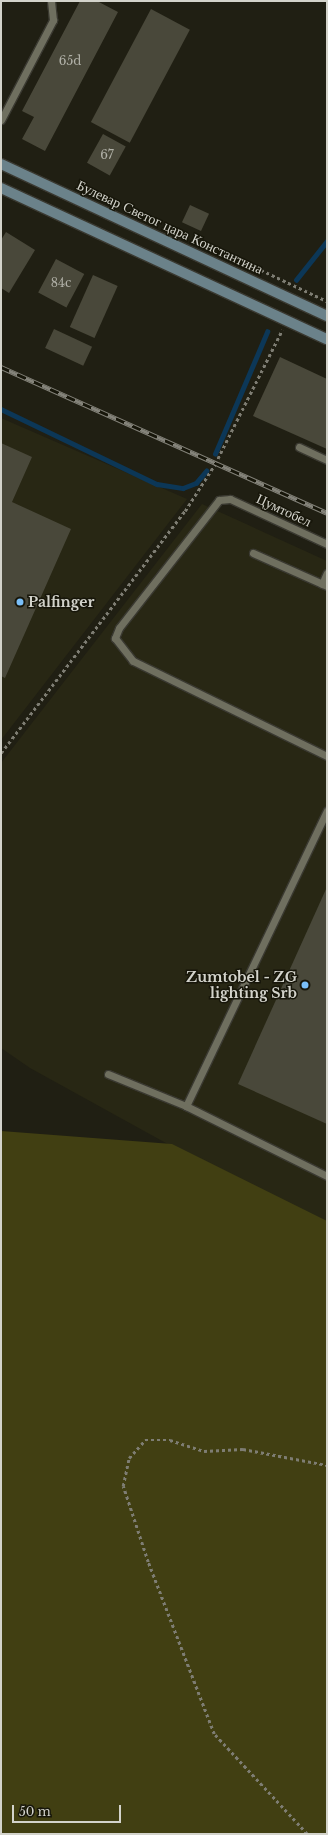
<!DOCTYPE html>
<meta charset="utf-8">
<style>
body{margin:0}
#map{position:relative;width:328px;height:1835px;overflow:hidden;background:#201f13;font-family:"Libre Baskerville",serif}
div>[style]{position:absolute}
.built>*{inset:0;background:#282714}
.green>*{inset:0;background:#413f12}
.stream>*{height:4.5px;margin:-2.25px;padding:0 2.25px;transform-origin:2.25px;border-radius:2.25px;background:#0c3757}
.building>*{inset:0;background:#49483a;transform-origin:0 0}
.path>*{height:2.5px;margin-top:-1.25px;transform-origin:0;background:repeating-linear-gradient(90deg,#7e7d73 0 3px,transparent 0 6px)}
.roads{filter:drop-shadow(1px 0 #3a3931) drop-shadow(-1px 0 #3a3931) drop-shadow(0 1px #3a3931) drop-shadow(0 -1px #3a3931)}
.lane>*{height:7px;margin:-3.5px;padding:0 3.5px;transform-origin:3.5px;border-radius:3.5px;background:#6f6f5f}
.secondary>*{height:10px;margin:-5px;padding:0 5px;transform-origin:5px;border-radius:5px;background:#6b828a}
.rail>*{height:4.5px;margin-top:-2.25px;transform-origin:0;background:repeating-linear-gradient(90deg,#17160a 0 9px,#84837a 0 18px);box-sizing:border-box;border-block:1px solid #84837a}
.dots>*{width:11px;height:11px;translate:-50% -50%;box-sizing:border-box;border:2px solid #17160a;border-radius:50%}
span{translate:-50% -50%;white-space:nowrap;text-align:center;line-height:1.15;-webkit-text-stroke:3px #17160a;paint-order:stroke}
.number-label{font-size:12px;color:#b0b0a7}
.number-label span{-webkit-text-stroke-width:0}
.street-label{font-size:14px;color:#d3d3cb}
.poi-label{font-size:14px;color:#d3d3cb;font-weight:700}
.left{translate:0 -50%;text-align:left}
.right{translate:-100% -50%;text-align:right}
.frame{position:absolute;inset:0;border:2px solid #d3d3cb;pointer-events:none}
.scale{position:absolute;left:12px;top:1805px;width:109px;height:18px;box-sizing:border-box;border:2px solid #d3d3cb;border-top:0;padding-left:5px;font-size:12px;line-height:14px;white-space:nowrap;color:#d3d3cb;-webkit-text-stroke:3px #17160a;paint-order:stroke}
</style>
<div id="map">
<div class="built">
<i style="clip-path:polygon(1px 418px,187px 499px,1px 740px)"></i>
<i style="clip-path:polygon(202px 504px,327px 561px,327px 1232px,30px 1068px,1px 1048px,1px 763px)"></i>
</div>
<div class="green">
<i style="clip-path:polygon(1px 1131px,172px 1144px,327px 1221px,327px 1834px,1px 1834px)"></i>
</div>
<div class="stream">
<i style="left:296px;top:280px;width:50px;rotate:-51.5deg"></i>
<i style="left:1px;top:409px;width:173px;rotate:25.7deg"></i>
<i style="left:157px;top:484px;width:26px;rotate:9deg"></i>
<i style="left:183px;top:488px;width:14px;rotate:-21deg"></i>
<i style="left:196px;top:483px;width:16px;rotate:-50deg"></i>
<i style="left:215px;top:454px;width:133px;rotate:-66.9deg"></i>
</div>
<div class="building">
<i style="clip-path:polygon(80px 1px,97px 1px,118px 12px,45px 151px,22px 139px,34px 117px,22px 111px)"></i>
<i style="left:151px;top:9px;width:44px;height:128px;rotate:28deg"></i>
<i style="left:103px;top:134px;width:26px;height:33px;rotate:29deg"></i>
<i style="left:190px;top:205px;width:21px;height:19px;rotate:25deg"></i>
<i style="clip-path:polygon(6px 232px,35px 250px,9px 293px,1px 288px,1px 240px)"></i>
<i style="left:56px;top:259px;width:32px;height:38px;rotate:28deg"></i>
<i style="left:93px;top:275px;width:27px;height:57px;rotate:24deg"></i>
<i style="left:54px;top:329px;width:42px;height:21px;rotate:25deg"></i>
<i style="clip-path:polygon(280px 357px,327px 379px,327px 449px,253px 416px)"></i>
<i style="clip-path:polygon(1px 443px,32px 457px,12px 502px,71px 529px,5px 678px,1px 676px)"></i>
<i style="clip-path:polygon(327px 887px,327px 1124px,238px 1084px)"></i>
</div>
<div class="path">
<i style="left:261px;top:270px;width:73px;rotate:25.2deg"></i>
<i style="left:1px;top:753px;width:304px;rotate:-52.8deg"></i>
<i style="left:185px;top:511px;width:56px;rotate:-57.4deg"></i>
<i style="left:215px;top:464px;width:150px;rotate:-63.4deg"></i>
<i style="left:307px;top:1834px;width:137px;rotate:-132.9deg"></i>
<i style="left:214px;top:1734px;width:184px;rotate:-111deg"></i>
<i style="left:148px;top:1562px;width:80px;rotate:-108.2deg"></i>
<i style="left:123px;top:1486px;width:29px;rotate:-78deg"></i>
<i style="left:129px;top:1458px;width:24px;rotate:-48deg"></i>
<i style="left:145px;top:1440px;width:25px"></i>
<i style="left:170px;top:1440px;width:36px;rotate:18deg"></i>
<i style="left:204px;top:1451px;width:39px;rotate:-3deg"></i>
<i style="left:243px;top:1449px;width:86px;rotate:10.8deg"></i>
</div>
<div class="roads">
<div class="lane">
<i style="left:1px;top:120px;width:113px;rotate:-62.5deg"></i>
<i style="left:53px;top:20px;width:19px;rotate:-96deg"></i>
<i style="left:299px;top:447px;width:31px;rotate:25deg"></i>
<i style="left:327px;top:544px;width:107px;rotate:-155.1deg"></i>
<i style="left:230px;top:499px;width:11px;rotate:175deg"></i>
<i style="left:219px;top:500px;width:162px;rotate:128deg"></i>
<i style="left:119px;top:628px;width:11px;rotate:112deg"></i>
<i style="left:115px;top:638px;width:29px;rotate:52deg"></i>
<i style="left:133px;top:661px;width:216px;rotate:26.1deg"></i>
<i style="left:253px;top:553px;width:81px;rotate:24deg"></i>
<i style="left:322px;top:584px;width:12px;rotate:-66deg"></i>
<i style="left:108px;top:1074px;width:84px;rotate:22.3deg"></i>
<i style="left:186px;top:1106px;width:157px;rotate:26.4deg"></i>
<i style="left:186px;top:1106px;width:327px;rotate:-64.5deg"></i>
</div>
<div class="secondary">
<i style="left:1px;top:164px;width:360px;rotate:25deg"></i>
<i style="left:1px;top:188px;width:359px;rotate:24.9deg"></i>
</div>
</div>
<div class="rail">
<i style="left:1px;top:367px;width:357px;rotate:24.1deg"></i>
</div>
<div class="dots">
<i style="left:20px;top:602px;background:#7abff8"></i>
<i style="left:305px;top:985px;background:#7abff8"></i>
</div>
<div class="number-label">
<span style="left:70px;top:61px">65d</span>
<span style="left:107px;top:155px">67</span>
<span style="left:61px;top:283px">84c</span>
</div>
<div class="street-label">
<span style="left:170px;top:227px;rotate:25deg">Булевар Светог цара Константина</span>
<span style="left:284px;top:510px;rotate:25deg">Цумтобел</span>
</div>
<div class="poi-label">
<span class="left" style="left:28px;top:602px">Palfinger</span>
<span class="right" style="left:297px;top:985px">Zumtobel - ZG<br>lighting Srb</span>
</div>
<div class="frame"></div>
<div class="scale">50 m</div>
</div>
